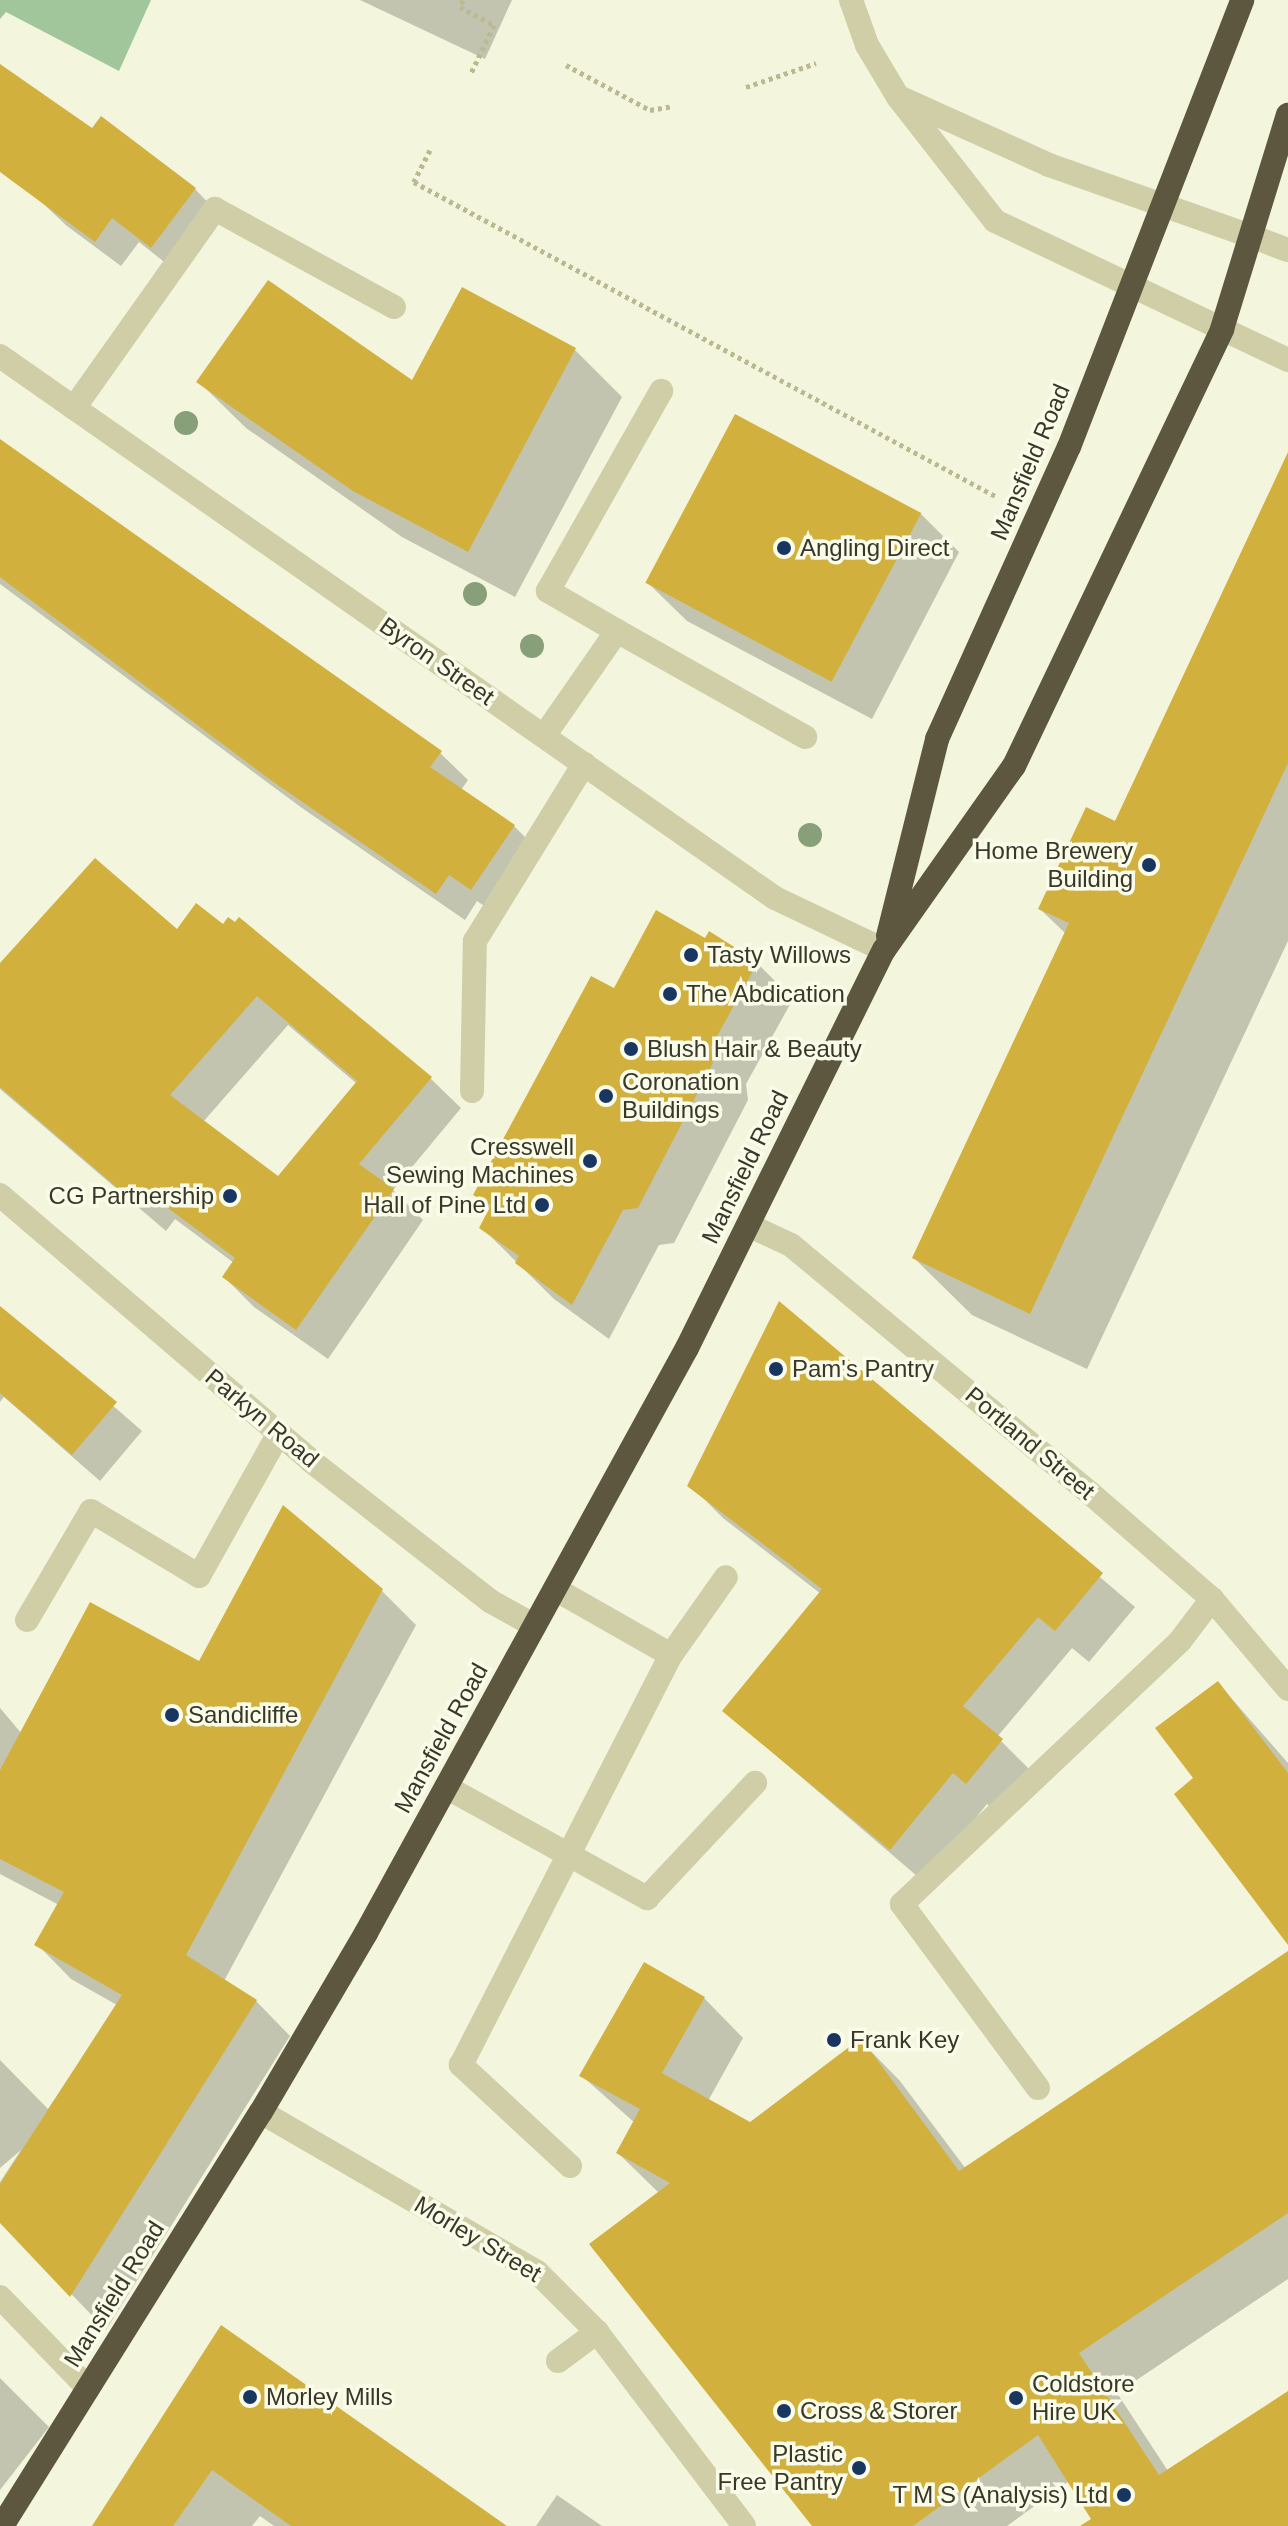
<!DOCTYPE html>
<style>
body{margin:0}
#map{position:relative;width:1288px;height:2526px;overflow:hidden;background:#f3f5dd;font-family:Helvetica,sans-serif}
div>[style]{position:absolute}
.green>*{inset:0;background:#a1c69b}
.shadow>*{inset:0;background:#0003}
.building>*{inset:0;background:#d2b03e;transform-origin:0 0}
.path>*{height:5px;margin-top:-2.5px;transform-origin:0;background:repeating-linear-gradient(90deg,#bbb991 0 4px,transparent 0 8px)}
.lane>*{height:24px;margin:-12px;padding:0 12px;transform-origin:12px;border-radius:12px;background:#cfcea7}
.street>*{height:24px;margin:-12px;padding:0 12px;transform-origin:12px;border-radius:12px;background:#cfcea7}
.highway>*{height:24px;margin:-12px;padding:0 12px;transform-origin:12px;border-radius:12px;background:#5c573e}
.trees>*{width:24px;height:24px;margin:-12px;border-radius:50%;background:#87a07a}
.dots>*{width:22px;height:22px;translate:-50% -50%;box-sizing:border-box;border:4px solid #fafcea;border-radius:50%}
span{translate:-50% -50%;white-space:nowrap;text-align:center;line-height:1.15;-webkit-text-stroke:7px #fafcea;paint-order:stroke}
.street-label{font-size:24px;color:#3a3728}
.poi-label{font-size:24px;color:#3a3728}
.left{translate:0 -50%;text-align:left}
.right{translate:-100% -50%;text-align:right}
</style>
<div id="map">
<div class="green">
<i style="clip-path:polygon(0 0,151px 0,119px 71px,6px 12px,0 19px)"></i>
</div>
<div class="shadow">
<i style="clip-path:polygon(360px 0,512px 0,485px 59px)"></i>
<i style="clip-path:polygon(0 67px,92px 131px,195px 189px,220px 215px,177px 272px,139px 242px,121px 266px,67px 226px,0 163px)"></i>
<i style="clip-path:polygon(575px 350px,622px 397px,515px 597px,402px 537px,246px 428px,199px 382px,413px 383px)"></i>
<i style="clip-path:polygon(735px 416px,921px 514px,959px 552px,872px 719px,687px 621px,648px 583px)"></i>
<i style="clip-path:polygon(0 442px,440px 753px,468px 780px,461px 790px,514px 826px,541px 853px,499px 916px,477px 901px,465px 920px,302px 808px,0 584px)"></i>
<i style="clip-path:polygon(1288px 501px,1288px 941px,1087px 1369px,972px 1315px,914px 1258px,1066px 934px,1040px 909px,1116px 823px)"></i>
<i style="clip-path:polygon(evenodd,177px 932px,430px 1078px,461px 1108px,393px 1190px,423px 1220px,328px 1359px,254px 1307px,224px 1277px,234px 1263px,175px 1219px,166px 1231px,0 1089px,0 966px,177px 932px,288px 1025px,357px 1084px,279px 1178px,203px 1122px,288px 1025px)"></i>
<i style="clip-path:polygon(706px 941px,757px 963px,793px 999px,746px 1084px,748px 1100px,674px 1243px,659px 1245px,609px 1339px,554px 1299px,481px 1227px,490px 1210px,476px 1195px,615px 990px)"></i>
<i style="clip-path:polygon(780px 1304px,1135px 1607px,1089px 1662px,1072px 1648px,997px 1737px,1034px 1774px,1000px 1815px,987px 1804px,924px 1882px,724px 1711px,821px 1594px,723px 1518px,690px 1485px)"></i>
<i style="clip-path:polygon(0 1307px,142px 1431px,100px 1481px,4px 1397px,0 1402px)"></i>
<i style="clip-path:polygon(381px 1590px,416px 1625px,224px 1981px,256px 2001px,290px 2036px,106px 2330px,0 2220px,0 2182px,21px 2150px,0 2168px,0 2060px,48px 2109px,117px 2005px,71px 1979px,37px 1944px,59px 1905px,0 1874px,0 1708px,22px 1734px)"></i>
<i style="clip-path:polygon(1218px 1683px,1288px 1763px,1288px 1941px,1196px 1778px)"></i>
<i style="clip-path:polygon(1288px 1954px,1288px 2279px,1117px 2393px,1168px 2471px,1288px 2393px,1288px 2526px,1098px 2526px,1069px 2481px,1007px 2526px,815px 2526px,659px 2193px,618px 2153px,635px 2123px,582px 2076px,704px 1998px,743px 2038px,708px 2101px,750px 2125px,861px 2041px,900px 2081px,966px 2169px)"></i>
<i style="clip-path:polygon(222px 2327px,504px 2526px,274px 2526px,260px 2516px,252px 2526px,95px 2526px)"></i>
<i style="clip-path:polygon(0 2378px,49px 2427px,0 2490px)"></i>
<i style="clip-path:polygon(557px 2495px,602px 2526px,536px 2526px)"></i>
</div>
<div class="building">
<i style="clip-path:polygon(0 64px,92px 128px,101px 116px,196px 188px,151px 248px,112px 218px,95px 242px,0 172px)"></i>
<i style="clip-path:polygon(268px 280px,412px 380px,462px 287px,576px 348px,468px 552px,353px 491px,196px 382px)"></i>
<i style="left:735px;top:414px;width:211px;height:191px;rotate:28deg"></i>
<i style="clip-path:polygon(0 439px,442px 751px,430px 767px,515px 825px,471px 890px,449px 875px,436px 894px,272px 781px,0 577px)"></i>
<i style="clip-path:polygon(1288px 452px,1288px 763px,1030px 1314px,912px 1258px,1069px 923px,1038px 909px,1086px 807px,1115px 821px)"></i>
<i style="clip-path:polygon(evenodd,95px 858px,177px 929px,196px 903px,223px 924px,228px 917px,235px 922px,239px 917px,432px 1077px,359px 1164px,394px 1189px,296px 1330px,222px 1277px,235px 1258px,144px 1190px,135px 1203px,0 1087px,0 963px,95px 858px,257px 996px,357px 1081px,278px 1176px,170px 1095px,257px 996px)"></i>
<i style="clip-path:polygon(656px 910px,705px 938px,709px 931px,758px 962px,711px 1047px,713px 1063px,638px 1208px,623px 1210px,572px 1305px,515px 1263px,519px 1256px,479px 1228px,491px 1205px,473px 1195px,591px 976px,614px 988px)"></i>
<i style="clip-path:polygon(779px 1301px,1103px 1573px,1055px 1631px,1038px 1617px,963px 1706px,1003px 1739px,966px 1784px,953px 1773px,890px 1850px,722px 1711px,822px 1589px,687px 1486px)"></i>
<i style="clip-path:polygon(0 1306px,117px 1402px,72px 1455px,0 1393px)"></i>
<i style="clip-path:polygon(283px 1505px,383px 1589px,186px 1955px,257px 2000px,70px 2297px,0 2223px,0 2184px,122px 1995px,34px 1945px,64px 1892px,0 1859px,0 1770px,90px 1602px,199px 1661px)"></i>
<i style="clip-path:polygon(1218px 1681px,1288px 1773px,1288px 1945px,1174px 1794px,1193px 1778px,1155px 1728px)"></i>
<i style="clip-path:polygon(1288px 1951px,1288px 2213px,1079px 2353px,1159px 2475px,1288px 2391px,1288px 2526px,1080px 2526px,1091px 2519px,1038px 2435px,913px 2526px,812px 2526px,589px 2244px,670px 2183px,616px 2153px,640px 2109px,579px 2076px,644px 1962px,705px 1997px,662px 2073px,750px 2122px,861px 2038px,959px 2171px)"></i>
<i style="clip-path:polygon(221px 2325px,507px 2526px,291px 2526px,212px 2470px,173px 2526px,92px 2526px)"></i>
</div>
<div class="path">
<i style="left:463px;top:0;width:8px;rotate:113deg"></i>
<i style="left:460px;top:7px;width:38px;rotate:28deg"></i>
<i style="left:494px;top:25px;width:53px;rotate:115.6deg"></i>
<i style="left:566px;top:65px;width:95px;rotate:28.2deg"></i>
<i style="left:650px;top:110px;width:22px;rotate:-10deg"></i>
<i style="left:746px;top:87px;width:74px;rotate:-18.9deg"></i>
<i style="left:430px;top:150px;width:36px;rotate:117deg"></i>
<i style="left:414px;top:182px;width:663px;rotate:28.38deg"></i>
</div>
<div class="lane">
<i style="left:851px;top:0;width:48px;rotate:70.4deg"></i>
<i style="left:867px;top:45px;width:61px;rotate:59.2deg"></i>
<i style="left:898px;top:97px;width:157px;rotate:52deg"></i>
<i style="left:995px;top:221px;width:152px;rotate:25.4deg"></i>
<i style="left:903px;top:99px;width:160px;rotate:24.3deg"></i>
<i style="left:1049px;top:165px;width:214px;rotate:19.4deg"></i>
<i style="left:74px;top:408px;width:244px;rotate:-54.7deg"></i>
<i style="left:215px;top:209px;width:204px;rotate:28.7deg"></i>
<i style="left:617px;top:631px;width:80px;rotate:-149.9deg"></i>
<i style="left:548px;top:591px;width:230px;rotate:-60.5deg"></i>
<i style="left:544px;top:736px;width:128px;rotate:-55.2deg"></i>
<i style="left:617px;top:631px;width:216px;rotate:29.4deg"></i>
<i style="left:472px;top:1091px;width:150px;rotate:-88.9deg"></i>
<i style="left:475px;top:941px;width:208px;rotate:-58.4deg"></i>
<i style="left:555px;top:1589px;width:133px;rotate:29.6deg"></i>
<i style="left:27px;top:1620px;width:126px;rotate:-59.6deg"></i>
<i style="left:91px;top:1511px;width:126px;rotate:31deg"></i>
<i style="left:199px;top:1576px;width:164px;rotate:-60.8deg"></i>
<i style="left:446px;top:1787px;width:230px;rotate:28.9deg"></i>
<i style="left:647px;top:1898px;width:158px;rotate:-46.8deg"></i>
<i style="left:1038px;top:2088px;width:229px;rotate:-126.5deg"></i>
<i style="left:902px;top:1904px;width:383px;rotate:-43.4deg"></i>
<i style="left:1180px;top:1641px;width:53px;rotate:-52.7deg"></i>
<i style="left:570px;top:2166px;width:149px;rotate:-137.2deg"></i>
<i style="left:461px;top:2065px;width:461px;rotate:-62.9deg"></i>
<i style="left:671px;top:1655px;width:95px;rotate:-54.8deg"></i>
<i style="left:558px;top:2361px;width:49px;rotate:-36.6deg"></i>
</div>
<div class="street">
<i style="left:1251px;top:236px;width:40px;rotate:21deg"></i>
<i style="left:1132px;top:286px;width:173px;rotate:25.4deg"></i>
<i style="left:0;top:356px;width:946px;rotate:34.97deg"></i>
<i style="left:775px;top:898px;width:121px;rotate:25.5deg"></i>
<i style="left:0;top:1195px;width:409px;rotate:40.5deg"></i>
<i style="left:311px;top:1461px;width:227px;rotate:38deg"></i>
<i style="left:490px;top:1601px;width:51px;rotate:29.1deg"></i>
<i style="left:748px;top:1225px;width:47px;rotate:24.9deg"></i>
<i style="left:791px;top:1245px;width:388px;rotate:39.7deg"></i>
<i style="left:1090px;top:1493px;width:162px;rotate:41deg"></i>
<i style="left:1212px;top:1599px;width:118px;rotate:49.8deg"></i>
<i style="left:261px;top:2112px;width:319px;rotate:30.1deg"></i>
<i style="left:537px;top:2272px;width:85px;rotate:45deg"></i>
<i style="left:597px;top:2332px;width:243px;rotate:52.8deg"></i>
<i style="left:0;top:2297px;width:127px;rotate:46deg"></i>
</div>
<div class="highway">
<i style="left:888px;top:936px;width:203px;rotate:-76deg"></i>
<i style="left:937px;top:739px;width:320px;rotate:-65.7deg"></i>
<i style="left:1069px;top:447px;width:479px;rotate:-68.8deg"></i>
<i style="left:2px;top:2526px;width:488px;rotate:-58deg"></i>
<i style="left:261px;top:2112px;width:208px;rotate:-59.6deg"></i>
<i style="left:366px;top:1933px;width:667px;rotate:-61.25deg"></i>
<i style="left:687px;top:1348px;width:444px;rotate:-63.7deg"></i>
<i style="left:884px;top:950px;width:225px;rotate:-54.8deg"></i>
<i style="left:1014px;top:766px;width:484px;rotate:-64.5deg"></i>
<i style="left:1222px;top:329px;width:224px;rotate:-72.9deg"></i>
</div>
<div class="trees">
<i style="left:186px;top:423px"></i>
<i style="left:475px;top:594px"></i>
<i style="left:532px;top:646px"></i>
<i style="left:810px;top:835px"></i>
</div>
<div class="dots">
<i style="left:784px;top:548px;background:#193661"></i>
<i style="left:1149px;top:865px;background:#193661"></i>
<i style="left:691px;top:955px;background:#193661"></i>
<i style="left:670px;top:994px;background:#193661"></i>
<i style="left:631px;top:1049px;background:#193661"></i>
<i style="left:606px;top:1096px;background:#193661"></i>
<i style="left:590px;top:1161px;background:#193661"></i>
<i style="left:230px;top:1196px;background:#193661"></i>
<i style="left:542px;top:1205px;background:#193661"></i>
<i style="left:776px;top:1369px;background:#193661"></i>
<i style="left:172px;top:1715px;background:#193661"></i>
<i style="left:834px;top:2040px;background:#193661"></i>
<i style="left:250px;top:2397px;background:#193661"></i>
<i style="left:1016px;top:2398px;background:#193661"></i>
<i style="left:784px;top:2411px;background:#193661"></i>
<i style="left:859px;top:2468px;background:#193661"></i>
<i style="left:1124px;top:2495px;background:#193661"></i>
</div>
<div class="street-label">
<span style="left:1030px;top:462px;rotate:-67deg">Mansfield Road</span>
<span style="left:437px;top:661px;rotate:35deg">Byron Street</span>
<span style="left:745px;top:1167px;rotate:-64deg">Mansfield Road</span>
<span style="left:262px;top:1418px;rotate:40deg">Parkyn Road</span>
<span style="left:1030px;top:1443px;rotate:40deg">Portland Street</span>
<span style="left:441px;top:1738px;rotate:-61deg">Mansfield Road</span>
<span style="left:478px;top:2239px;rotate:31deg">Morley Street</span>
<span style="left:114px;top:2294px;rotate:-58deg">Mansfield Road</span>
</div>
<div class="poi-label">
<span class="left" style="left:800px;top:548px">Angling Direct</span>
<span class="right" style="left:1133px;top:865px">Home Brewery<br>Building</span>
<span class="left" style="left:707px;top:955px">Tasty Willows</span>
<span class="left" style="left:686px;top:994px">The Abdication</span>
<span class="left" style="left:647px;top:1049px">Blush Hair &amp; Beauty</span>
<span class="left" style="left:622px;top:1096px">Coronation<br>Buildings</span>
<span class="right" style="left:574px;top:1161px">Cresswell<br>Sewing Machines</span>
<span class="right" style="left:214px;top:1196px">CG Partnership</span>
<span class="right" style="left:526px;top:1205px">Hall of Pine Ltd</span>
<span class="left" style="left:792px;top:1369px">Pam's Pantry</span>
<span class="left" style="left:188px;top:1715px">Sandicliffe</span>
<span class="left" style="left:850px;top:2040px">Frank Key</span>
<span class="left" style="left:1032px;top:2398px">Coldstore<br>Hire UK</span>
<span class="left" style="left:266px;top:2397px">Morley Mills</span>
<span class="left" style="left:800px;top:2411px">Cross &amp; Storer</span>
<span class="right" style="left:843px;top:2468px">Plastic<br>Free Pantry</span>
<span class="right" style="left:1108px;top:2495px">T M S (Analysis) Ltd</span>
</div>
</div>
